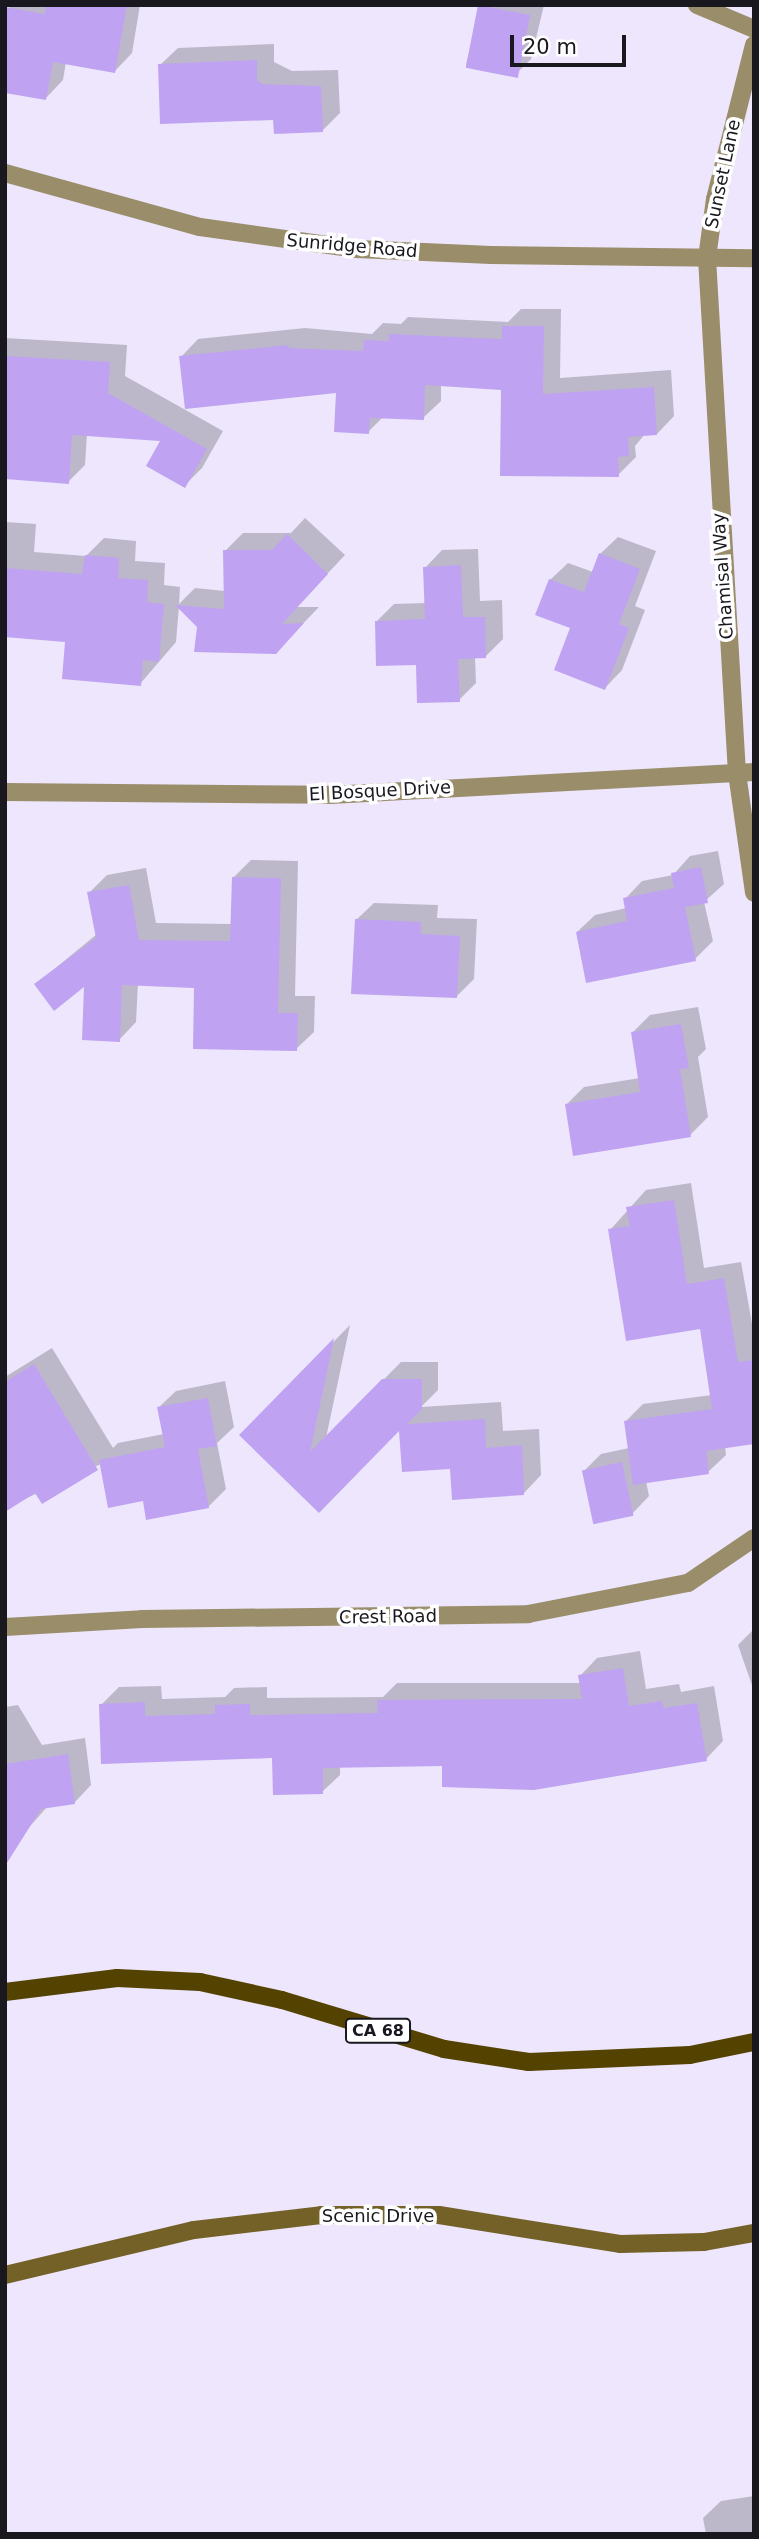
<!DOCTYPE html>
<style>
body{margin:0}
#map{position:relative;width:759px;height:2539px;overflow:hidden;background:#ede6fc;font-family:"DejaVu Sans",sans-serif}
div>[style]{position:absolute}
.shadow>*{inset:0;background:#0003}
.building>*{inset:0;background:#bfa2f2;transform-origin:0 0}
.street>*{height:18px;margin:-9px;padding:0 9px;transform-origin:9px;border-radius:9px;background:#998d6a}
.secondary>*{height:18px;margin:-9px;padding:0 9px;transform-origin:9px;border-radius:9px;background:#736128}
.primary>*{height:18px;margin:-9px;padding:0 9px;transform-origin:9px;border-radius:9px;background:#544201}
span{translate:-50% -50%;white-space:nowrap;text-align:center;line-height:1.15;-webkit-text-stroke:7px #fff;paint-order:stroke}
.shield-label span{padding:2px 5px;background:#fff;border:2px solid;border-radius:5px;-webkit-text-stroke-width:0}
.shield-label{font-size:16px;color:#1a181f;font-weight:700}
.street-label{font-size:18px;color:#1a181f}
.frame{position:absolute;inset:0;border:7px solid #1a181f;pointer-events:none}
.scale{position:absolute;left:510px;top:35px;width:116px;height:32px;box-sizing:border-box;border:4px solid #1a181f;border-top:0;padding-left:9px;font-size:21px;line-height:24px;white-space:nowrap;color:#1a181f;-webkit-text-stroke:5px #fff;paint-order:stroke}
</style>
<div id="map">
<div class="shadow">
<i style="clip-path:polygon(12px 5px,140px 5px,132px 53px,115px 71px,66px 62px,63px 80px,46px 98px,9px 8px)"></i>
<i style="clip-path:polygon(480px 5px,544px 5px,531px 59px,514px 76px,466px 65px)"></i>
<i style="clip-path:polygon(274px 44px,274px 62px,292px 71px,338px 70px,340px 113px,322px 131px,274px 118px,160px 65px,178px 48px)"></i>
<i style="clip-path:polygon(521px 309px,561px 309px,560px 378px,671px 370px,674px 416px,657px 434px,645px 434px,635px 446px,636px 457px,618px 475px,503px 388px,441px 385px,441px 401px,423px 418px,383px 417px,368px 432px,338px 392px,181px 357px,198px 339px,305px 328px,372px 334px,383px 323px,401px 324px,408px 317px,508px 322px)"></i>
<i style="clip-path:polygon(5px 338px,127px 345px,125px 376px,223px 431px,202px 468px,185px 485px,163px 439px,87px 434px,85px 465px,68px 482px,5px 477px)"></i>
<i style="clip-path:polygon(305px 518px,345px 555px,296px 607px,319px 607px,293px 634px,199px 626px,179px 606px,176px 642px,140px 684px,67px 641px,5px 636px,5px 522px,36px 524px,34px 552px,86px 556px,104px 538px,136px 541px,135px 561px,165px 563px,164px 585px,180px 587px,179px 604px,195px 588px,225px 591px,225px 551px,243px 533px,291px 533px)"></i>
<i style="clip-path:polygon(618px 537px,656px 551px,635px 606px,645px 610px,622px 670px,605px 688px,550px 580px,568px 563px,593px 572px,600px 554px)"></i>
<i style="clip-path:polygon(478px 549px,480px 601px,502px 600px,503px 639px,485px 657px,475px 657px,476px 683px,459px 700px,376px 622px,394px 604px,426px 603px,425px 568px,442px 550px)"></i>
<i style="clip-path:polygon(718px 851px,724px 884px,704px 902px,713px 941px,695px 959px,577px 932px,595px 915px,627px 908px,625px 899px,642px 881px,673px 875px,690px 856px)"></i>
<i style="clip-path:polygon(251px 860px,298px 861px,295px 996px,315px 996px,314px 1032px,296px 1049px,196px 986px,138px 984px,136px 1022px,119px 1040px,86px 984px,36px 984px,97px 934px,89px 893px,107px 875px,146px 868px,156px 923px,232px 924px,234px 877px)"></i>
<i style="clip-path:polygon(374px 903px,438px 905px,437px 918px,477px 919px,474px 979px,457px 996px,356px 920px)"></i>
<i style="clip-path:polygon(698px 1007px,706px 1049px,698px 1057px,708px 1117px,690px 1135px,566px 1105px,584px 1087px,640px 1078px,633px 1032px,650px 1015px)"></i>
<i style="clip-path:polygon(691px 1183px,704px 1268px,741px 1262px,754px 1335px,754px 1442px,725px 1446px,726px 1455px,708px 1472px,646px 1481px,649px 1496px,632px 1514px,584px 1471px,601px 1454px,629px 1448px,626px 1421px,643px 1404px,712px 1395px,702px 1327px,610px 1230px,646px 1190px)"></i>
<i style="clip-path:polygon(350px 1325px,326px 1438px,401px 1362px,438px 1362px,438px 1390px,421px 1407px,501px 1402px,503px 1431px,539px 1429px,541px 1475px,524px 1493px,452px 1467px,401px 1428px,319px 1511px,242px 1435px)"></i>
<i style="clip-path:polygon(52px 1348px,113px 1448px,118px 1443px,164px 1434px,158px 1408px,176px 1391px,225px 1381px,234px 1427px,217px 1443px,226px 1489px,208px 1507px,144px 1499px,101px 1464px,5px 1508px,5px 1377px)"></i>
<i style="clip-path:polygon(754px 1629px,754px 1691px,738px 1645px)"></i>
<i style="clip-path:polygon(640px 1651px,646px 1689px,679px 1684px,681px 1692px,714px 1686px,723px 1741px,706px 1759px,340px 1766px,340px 1775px,322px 1792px,274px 1756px,101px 1705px,119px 1687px,161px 1686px,162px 1699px,225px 1697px,234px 1688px,267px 1687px,267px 1698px,383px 1697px,397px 1683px,581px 1683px,580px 1676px,597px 1658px)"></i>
<i style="clip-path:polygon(18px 1705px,42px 1745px,85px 1738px,91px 1785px,74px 1803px,47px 1807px,24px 1833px,5px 1836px,5px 1707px)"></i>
<i style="clip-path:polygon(754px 2496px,754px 2534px,706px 2534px,703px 2518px,721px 2501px)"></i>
</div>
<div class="building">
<i style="clip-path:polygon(46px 5px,127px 5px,115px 73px,53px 62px,46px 100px,5px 93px,5px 7px,45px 14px)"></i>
<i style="left:478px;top:5px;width:53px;height:64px;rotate:11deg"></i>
<i style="clip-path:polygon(257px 60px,257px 80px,262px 84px,321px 86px,323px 132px,274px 134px,273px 120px,160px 124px,158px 64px)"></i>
<i style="clip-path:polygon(502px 326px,544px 326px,543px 394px,654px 387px,657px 435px,628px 437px,629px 456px,618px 457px,619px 477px,500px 476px,501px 390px,425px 385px,424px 420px,370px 418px,369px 434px,334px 432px,336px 393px,185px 409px,179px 356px,288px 345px,289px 348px,363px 351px,364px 340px,389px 341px,389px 334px,502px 339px)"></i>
<i style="clip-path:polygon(5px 356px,110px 362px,108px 393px,207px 449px,185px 488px,146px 466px,160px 441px,72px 435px,69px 484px,5px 479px)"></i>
<i style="clip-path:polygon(287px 534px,328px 574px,282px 624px,304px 623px,276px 654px,194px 652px,197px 627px,175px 605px,224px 609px,223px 550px,272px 550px)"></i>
<i style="clip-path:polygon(599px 553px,640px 569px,619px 624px,629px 628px,605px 690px,554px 670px,570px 628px,535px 615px,549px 579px,584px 592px)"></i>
<i style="clip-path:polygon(85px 555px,119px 558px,118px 578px,148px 580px,147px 602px,164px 604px,159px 662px,143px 660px,141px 686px,62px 679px,65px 642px,5px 637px,5px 568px,82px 574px)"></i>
<i style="clip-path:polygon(461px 565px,463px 617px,485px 617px,486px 658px,458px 659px,460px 702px,417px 703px,416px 665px,376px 666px,375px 621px,425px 619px,423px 567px)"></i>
<i style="clip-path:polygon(701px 867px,708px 903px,685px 907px,696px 961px,586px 983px,576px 932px,627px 921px,623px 898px,674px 888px,671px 873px)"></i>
<i style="clip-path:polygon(232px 877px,281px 878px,278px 1013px,298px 1013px,297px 1051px,193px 1049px,194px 988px,122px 985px,120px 1042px,82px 1040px,84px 987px,54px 1011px,34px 984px,96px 938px,87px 892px,129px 885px,139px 940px,230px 941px)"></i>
<i style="clip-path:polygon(355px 919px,421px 922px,421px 934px,460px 936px,457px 998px,351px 994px)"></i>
<i style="clip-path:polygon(681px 1024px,689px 1068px,680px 1069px,691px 1137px,573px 1156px,565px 1104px,640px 1092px,631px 1032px)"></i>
<i style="clip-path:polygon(674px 1200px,687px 1284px,724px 1278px,738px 1362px,754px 1360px,754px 1444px,706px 1451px,709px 1474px,633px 1485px,624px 1421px,712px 1409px,700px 1329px,626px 1341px,608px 1229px,630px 1226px,626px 1207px)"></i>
<i style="clip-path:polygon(334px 1338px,310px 1452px,382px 1379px,422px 1379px,422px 1409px,407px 1424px,485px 1419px,486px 1448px,522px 1445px,524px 1495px,452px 1500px,450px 1469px,402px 1472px,399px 1431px,319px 1513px,239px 1435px)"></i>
<i style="clip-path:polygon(34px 1364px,98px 1470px,42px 1504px,35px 1493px,5px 1512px,5px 1382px)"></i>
<i style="clip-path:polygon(208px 1398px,217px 1446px,198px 1449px,209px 1508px,146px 1520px,143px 1501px,108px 1508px,99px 1460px,165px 1447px,157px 1407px)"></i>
<i style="left:622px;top:1462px;width:55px;height:41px;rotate:78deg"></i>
<i style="clip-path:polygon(623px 1668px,629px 1706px,662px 1701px,664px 1708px,697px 1703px,707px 1761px,534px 1790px,442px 1787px,442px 1766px,323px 1768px,323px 1794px,273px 1795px,272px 1758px,101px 1764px,99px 1704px,145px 1702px,145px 1716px,215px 1714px,215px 1705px,250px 1704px,250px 1715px,378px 1713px,377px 1700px,582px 1699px,578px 1675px)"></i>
<i style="clip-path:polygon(68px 1754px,75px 1804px,41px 1809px,5px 1866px,5px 1764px)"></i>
</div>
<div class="street">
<i style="left:697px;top:5px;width:62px;rotate:22.8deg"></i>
<i style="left:754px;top:45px;width:159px;rotate:104.2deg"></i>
<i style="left:715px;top:199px;width:60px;rotate:97.7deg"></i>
<i style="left:707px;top:258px;width:516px;rotate:86.67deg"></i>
<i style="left:737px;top:773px;width:121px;rotate:81.9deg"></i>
<i style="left:5px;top:173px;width:202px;rotate:15.5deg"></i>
<i style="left:200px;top:227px;width:159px;rotate:8deg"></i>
<i style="left:357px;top:249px;width:134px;rotate:2.6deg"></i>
<i style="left:491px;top:255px;width:263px;rotate:0.7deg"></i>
<i style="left:5px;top:792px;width:325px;rotate:0.5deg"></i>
<i style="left:330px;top:795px;width:425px;rotate:-3.1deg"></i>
<i style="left:5px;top:1627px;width:137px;rotate:-3.3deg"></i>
<i style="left:142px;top:1619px;width:386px;rotate:-0.7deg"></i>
<i style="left:528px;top:1614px;width:163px;rotate:-11deg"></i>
<i style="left:688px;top:1583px;width:80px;rotate:-34.3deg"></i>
</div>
<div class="secondary">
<i style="left:5px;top:2275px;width:194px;rotate:-13.4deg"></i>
<i style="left:194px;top:2230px;width:128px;rotate:-6.7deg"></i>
<i style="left:321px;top:2215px;width:118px"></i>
<i style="left:439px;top:2215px;width:183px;rotate:9.1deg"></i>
<i style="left:620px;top:2244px;width:84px;rotate:-1.4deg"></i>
<i style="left:704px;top:2242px;width:51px;rotate:-10.2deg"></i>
</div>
<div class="primary">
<i style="left:5px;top:1992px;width:113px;rotate:-7.1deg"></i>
<i style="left:117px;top:1978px;width:83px;rotate:2.8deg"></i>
<i style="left:200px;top:1982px;width:84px;rotate:12.4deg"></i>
<i style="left:282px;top:2000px;width:169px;rotate:16.8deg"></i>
<i style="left:444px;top:2049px;width:86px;rotate:8.7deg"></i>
<i style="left:529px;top:2062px;width:161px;rotate:-2.5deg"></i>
<i style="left:690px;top:2055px;width:65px;rotate:-11.5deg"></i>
</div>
<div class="shield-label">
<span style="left:378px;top:2031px">CA 68</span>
</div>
<div class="street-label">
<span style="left:723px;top:174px;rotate:-78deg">Sunset Lane</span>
<span style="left:352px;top:246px;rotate:5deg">Sunridge Road</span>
<span style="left:723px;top:576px;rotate:-94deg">Chamisal Way</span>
<span style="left:380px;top:791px;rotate:-3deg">El Bosque Drive</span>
<span style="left:388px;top:1617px;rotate:-1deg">Crest Road</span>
<span style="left:378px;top:2216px">Scenic Drive</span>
</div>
<div class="frame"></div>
<div class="scale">20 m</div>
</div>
